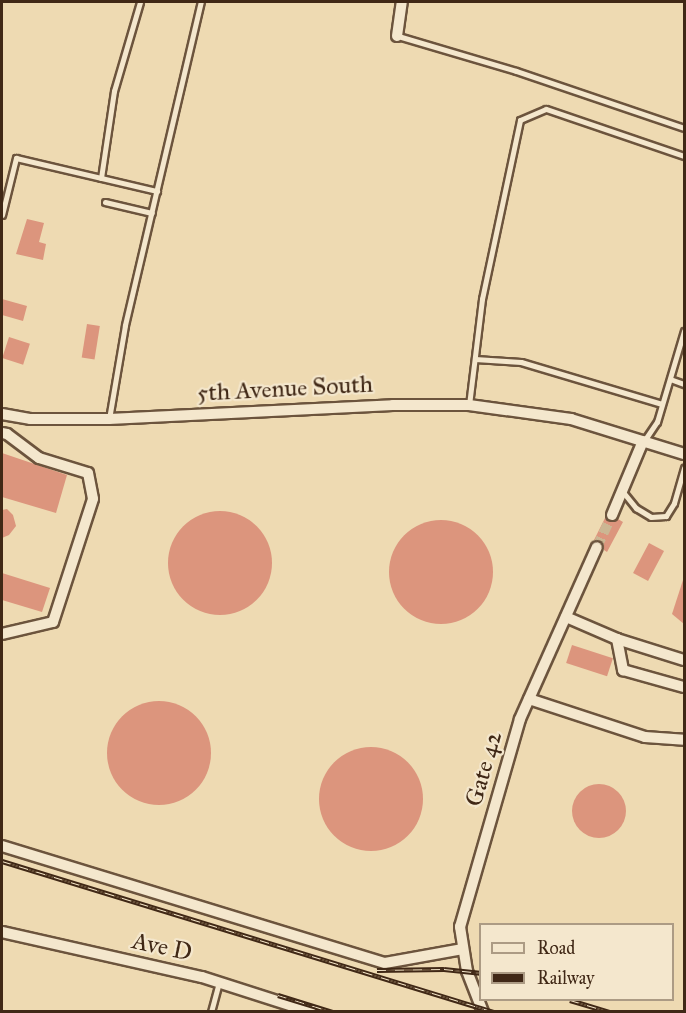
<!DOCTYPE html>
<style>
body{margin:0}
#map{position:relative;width:686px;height:1013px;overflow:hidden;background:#eedab2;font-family:"IM FELL Great Primer",serif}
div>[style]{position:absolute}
.building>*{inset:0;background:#dc957d;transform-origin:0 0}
.round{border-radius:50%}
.minor-tunnel>*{height:10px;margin-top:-5px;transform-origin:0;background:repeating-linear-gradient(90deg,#cbb693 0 10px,transparent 0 15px)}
.roads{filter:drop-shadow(2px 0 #6c543d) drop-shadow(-2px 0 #6c543d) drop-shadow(0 2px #6c543d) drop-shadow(0 -2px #6c543d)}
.service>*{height:5px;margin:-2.5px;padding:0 2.5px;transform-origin:2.5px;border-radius:2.5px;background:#f4e7cd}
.minor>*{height:10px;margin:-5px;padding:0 5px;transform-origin:5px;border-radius:5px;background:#f4e7cd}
.rail>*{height:5px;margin-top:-2.5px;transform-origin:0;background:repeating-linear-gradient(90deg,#f4e7cd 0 9px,#402816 0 18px);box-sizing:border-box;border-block:2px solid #402816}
span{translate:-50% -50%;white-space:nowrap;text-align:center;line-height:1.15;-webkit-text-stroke:4.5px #f4e7cd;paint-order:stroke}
.street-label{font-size:24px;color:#402816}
.frame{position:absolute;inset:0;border:3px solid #402816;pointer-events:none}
.legend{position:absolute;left:479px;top:923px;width:195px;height:78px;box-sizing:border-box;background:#f4e7cd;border:2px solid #ac9b84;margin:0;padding:8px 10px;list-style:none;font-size:18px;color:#402816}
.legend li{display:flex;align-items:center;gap:12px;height:30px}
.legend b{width:30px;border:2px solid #ac9b84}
</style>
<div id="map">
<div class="building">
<i style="clip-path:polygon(27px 219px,44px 223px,39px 242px,46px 244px,43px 260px,16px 254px)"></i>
<i style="clip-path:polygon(2px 299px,27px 306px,23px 321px,2px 315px)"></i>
<i style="left:87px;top:324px;width:13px;height:34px;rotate:9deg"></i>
<i style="left:9px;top:337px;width:22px;height:22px;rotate:18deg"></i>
<i style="clip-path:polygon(2px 453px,67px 475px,56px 513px,2px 497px)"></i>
<i style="clip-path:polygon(7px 509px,13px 515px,16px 526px,9px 535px,2px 538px,2px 510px)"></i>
<i class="round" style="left:168px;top:511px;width:104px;height:104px"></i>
<i style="clip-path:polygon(605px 518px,610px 522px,618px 519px,623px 522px,607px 552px,604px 550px,603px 542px,594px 540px)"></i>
<i class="round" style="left:389px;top:520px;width:104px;height:104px"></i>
<i style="left:649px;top:543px;width:17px;height:34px;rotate:28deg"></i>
<i style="clip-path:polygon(2px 573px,50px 588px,42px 612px,2px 600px)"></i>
<i style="clip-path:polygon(683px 580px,684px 581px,684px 624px,672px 614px)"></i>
<i style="left:572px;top:645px;width:43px;height:19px;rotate:18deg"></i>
<i class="round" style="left:107px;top:701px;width:104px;height:104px"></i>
<i class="round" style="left:319px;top:747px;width:104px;height:104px"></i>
<i class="round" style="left:572px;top:784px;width:54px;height:54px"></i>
</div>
<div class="minor-tunnel">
<i style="left:597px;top:547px;width:35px;rotate:-65deg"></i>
</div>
<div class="roads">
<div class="service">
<i style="left:398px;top:36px;width:123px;rotate:16.5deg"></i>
<i style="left:516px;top:71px;width:177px;rotate:18.7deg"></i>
<i style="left:101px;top:178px;width:88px;rotate:-81.5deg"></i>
<i style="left:114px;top:91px;width:93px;rotate:-73.7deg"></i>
<i style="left:105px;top:202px;width:48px;rotate:13.2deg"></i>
<i style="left:2px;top:215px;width:59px;rotate:-76.2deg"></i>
<i style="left:16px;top:158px;width:145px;rotate:13.2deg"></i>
<i style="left:475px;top:359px;width:46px;rotate:3.7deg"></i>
<i style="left:521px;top:362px;width:147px;rotate:16.6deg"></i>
<i style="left:670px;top:379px;width:15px;rotate:20deg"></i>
<i style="left:469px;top:405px;width:107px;rotate:-83deg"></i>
<i style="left:482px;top:299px;width:183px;rotate:-78deg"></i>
<i style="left:520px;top:120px;width:28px;rotate:-23deg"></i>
<i style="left:546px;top:109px;width:146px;rotate:18.8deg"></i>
<i style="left:109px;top:419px;width:95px;rotate:-80.3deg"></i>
<i style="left:125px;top:325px;width:332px;rotate:-76.8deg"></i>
<i style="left:644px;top:441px;width:23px;rotate:-56deg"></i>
<i style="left:657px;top:422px;width:95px;rotate:-73.5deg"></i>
<i style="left:623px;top:492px;width:21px;rotate:51deg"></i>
<i style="left:636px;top:508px;width:17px;rotate:31deg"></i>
<i style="left:651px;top:517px;width:15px;rotate:-4deg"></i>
<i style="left:666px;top:516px;width:15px;rotate:-58deg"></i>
<i style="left:674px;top:503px;width:37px;rotate:-74deg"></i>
<i style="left:211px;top:1012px;width:30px;rotate:-75deg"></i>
</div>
<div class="minor">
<i style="left:397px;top:36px;width:34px;rotate:-82deg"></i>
<i style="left:2px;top:414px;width:28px;rotate:10deg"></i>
<i style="left:30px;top:419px;width:79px"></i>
<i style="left:109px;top:419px;width:284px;rotate:-2.8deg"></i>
<i style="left:393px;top:405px;width:76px"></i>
<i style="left:469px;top:405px;width:103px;rotate:7.8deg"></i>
<i style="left:571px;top:419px;width:118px;rotate:17.2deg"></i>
<i style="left:2px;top:433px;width:5px;rotate:11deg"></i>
<i style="left:7px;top:434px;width:40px;rotate:37deg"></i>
<i style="left:39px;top:458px;width:51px;rotate:17deg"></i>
<i style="left:88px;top:473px;width:26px;rotate:79deg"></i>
<i style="left:93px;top:499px;width:129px;rotate:108deg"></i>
<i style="left:53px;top:622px;width:52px;rotate:166.8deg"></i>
<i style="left:612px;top:515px;width:80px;rotate:-67.3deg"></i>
<i style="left:566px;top:617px;width:56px;rotate:23.3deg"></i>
<i style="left:617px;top:639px;width:32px;rotate:79deg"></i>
<i style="left:623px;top:670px;width:63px;rotate:15.6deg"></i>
<i style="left:617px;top:639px;width:70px;rotate:17.4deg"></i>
<i style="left:529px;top:699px;width:122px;rotate:18.1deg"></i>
<i style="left:645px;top:737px;width:39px;rotate:4deg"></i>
<i style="left:2px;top:846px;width:400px;rotate:17deg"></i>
<i style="left:385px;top:963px;width:79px;rotate:-10.2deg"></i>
<i style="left:2px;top:932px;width:205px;rotate:12.7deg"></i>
<i style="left:202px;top:977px;width:114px;rotate:17.8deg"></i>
<i style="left:483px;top:1012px;width:44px;rotate:-111.3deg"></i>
<i style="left:467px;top:971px;width:45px;rotate:-99deg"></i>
<i style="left:460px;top:927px;width:216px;rotate:-73.9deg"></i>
<i style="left:520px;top:719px;width:188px;rotate:-65.9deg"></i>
</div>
</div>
<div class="rail">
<i style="left:2px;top:861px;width:515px;rotate:17.06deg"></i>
<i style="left:377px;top:970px;width:67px;rotate:-0.9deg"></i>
<i style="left:444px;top:969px;width:36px;rotate:6deg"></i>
<i style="left:278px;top:995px;width:58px;rotate:17.2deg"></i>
<i style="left:570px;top:1000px;width:42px;rotate:16.7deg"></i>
</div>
<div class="street-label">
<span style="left:285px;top:389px;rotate:-3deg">5th Avenue South</span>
<span style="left:484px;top:769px;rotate:-74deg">Gate 42</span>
<span style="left:162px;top:947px;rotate:12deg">Ave D</span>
</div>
<div class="frame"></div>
<ul class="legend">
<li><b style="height:8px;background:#f4e7cd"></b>Road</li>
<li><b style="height:8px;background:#402816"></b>Railway</li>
</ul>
</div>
